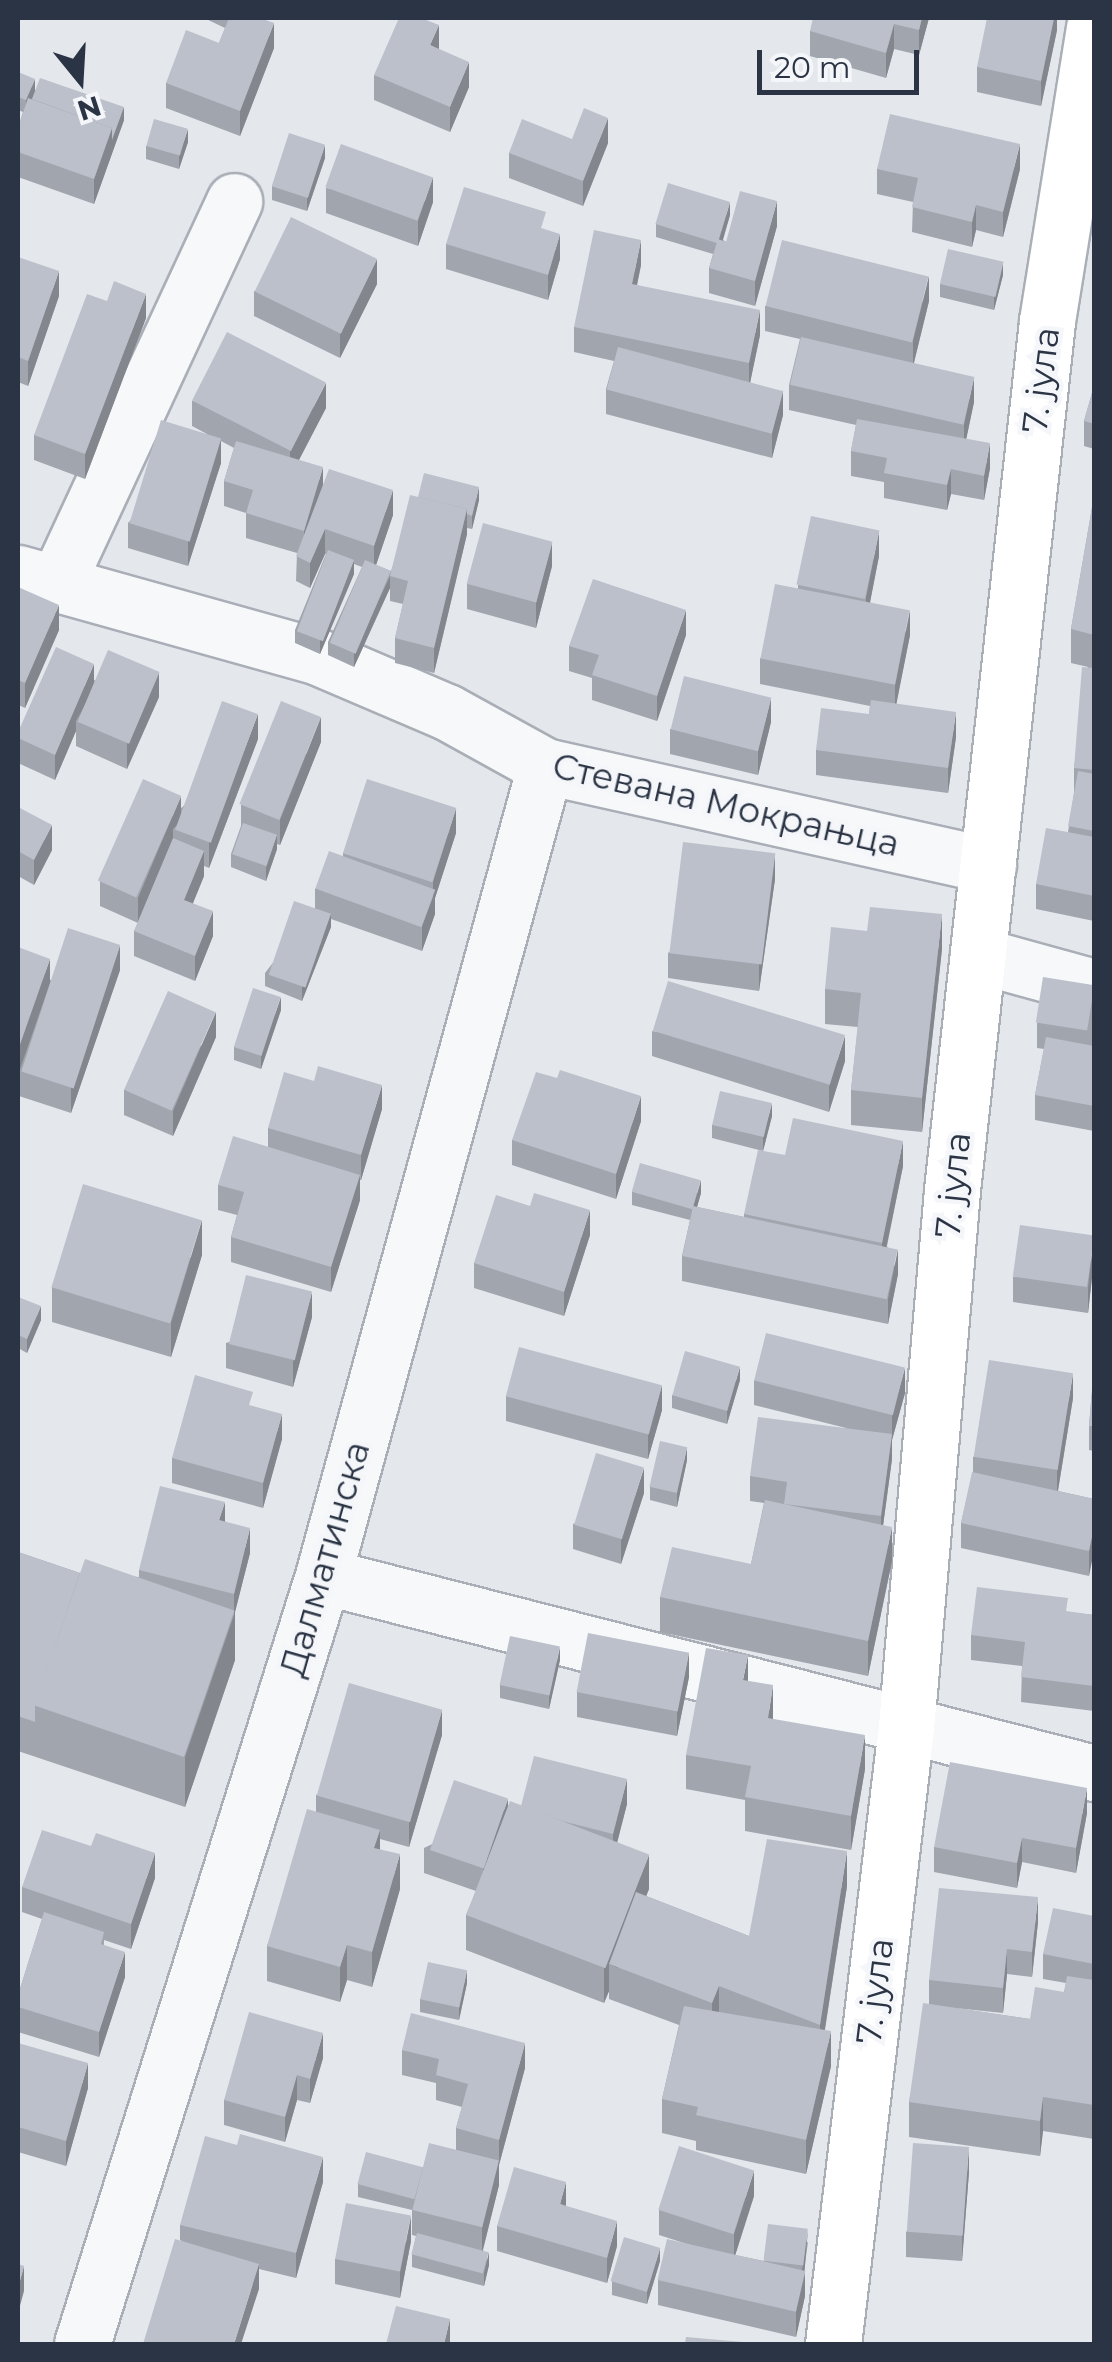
<!DOCTYPE html>
<meta charset="utf-8">
<style>
body{margin:0}
#map{position:relative;width:1112px;height:2362px;overflow:hidden;background:#e4e7ec;font-family:Montserrat,sans-serif}
div>[style]{position:absolute}
.roads{filter:drop-shadow(2px 0 #a9aeb7) drop-shadow(-2px 0 #a9aeb7) drop-shadow(0 2px #a9aeb7) drop-shadow(0 -2px #a9aeb7)}
.minor>*{height:55px;margin:-27.5px;padding:0 27.5px;transform-origin:27.5px;border-radius:27.5px;background:#f7f8fa}
.major>*{height:55px;margin:-27.5px;padding:0 27.5px;transform-origin:27.5px;border-radius:27.5px;background:#fff}
.wall>*{inset:0;background:#a1a5ae}
.shaded-wall>*{inset:0;background:#83868d}
.building>*{inset:0;background:#bbc0ca;transform-origin:0 0}
span{translate:-50% -50%;white-space:nowrap;text-align:center;line-height:1.15;-webkit-text-stroke:9px #f4f6f9;paint-order:stroke}
.street-label{font-size:35px;color:#2b3445}
.frame{position:absolute;inset:0;border:20px solid #2b3445;pointer-events:none}
.north{position:absolute;left:30px;top:30px;width:100px;height:100px;-webkit-text-stroke:8px #f4f6f9;paint-order:stroke;rotate:162deg;font-size:28px;font-weight:700;line-height:40px;text-align:center;color:#2b3445}
.north::after{content:'';display:block;margin:auto;width:35px;height:45px;background:#2b3445;clip-path:polygon(50% 0,100% 100%,50% 72%,0 100%)}
.scale{position:absolute;left:757px;top:50px;width:162px;height:45px;box-sizing:border-box;border:5px solid #2b3445;border-top:0;padding-left:12px;font-size:30px;line-height:35px;white-space:nowrap;color:#2b3445;-webkit-text-stroke:8px #f4f6f9;paint-order:stroke}
</style>
<div id="map">
<div class="roads">
<div class="minor">
<i style="left:18px;top:573px;width:312px;rotate:15.6deg"></i>
<i style="left:318px;top:657px;width:140px;rotate:23.1deg"></i>
<i style="left:447px;top:712px;width:112px;rotate:28.9deg"></i>
<i style="left:545px;top:766px;width:454px;rotate:12.6deg"></i>
<i style="left:57px;top:583px;width:421px;rotate:-65.1deg"></i>
<i style="left:978px;top:955px;width:120px;rotate:15.4deg"></i>
<i style="left:323px;top:1576px;width:796px;rotate:14.33deg"></i>
<i style="left:82px;top:2344px;width:805px;rotate:-72.58deg"></i>
<i style="left:323px;top:1576px;width:840px;rotate:-74.67deg"></i>
</div>
<div class="major">
<i style="left:833px;top:2344px;width:621px;rotate:-83.25deg"></i>
<i style="left:906px;top:1727px;width:539px;rotate:-85.1deg"></i>
<i style="left:952px;top:1190px;width:874px;rotate:-83.76deg"></i>
<i style="left:1047px;top:321px;width:297px;rotate:-80.9deg"></i>
</div>
</div>
<div class="wall">
<i style="clip-path:polygon(204px 18px,260px 18px,274px 48px,240px 136px,166px 108px,166px 83px,219px 43px,225px 28px)"></i>
<i style="clip-path:polygon(929px 18px,919px 55px,894px 49px,886px 78px,810px 56px,810px 31px)"></i>
<i style="clip-path:polygon(1057px 18px,1057px 30px,1041px 106px,977px 92px,977px 67px)"></i>
<i style="clip-path:polygon(18px 72px,35px 90px,124px 120px,94px 204px,18px 177px,18px 128px,23px 112px,18px 110px)"></i>
<i style="clip-path:polygon(374px 75px,469px 87px,450px 132px,374px 100px)"></i>
<i style="clip-path:polygon(572px 139px,608px 143px,583px 206px,509px 178px,509px 153px)"></i>
<i style="clip-path:polygon(188px 142px,179px 169px,146px 159px,146px 146px)"></i>
<i style="clip-path:polygon(325px 158px,307px 211px,272px 200px,272px 186px)"></i>
<i style="clip-path:polygon(877px 169px,1020px 169px,1003px 237px,976px 230px,972px 247px,912px 232px,913px 202px,877px 194px)"></i>
<i style="clip-path:polygon(326px 188px,433px 202px,418px 246px,326px 213px)"></i>
<i style="clip-path:polygon(730px 215px,723px 240px,726px 242px,777px 226px,755px 306px,709px 293px,709px 268px,713px 254px,656px 237px,656px 224px)"></i>
<i style="clip-path:polygon(546px 230px,560px 259px,548px 300px,446px 269px,446px 244px)"></i>
<i style="clip-path:polygon(18px 257px,59px 296px,28px 386px,18px 382px)"></i>
<i style="clip-path:polygon(641px 265px,637px 285px,760px 335px,750px 382px,783px 415px,772px 458px,606px 414px,606px 389px,614px 361px,574px 352px,574px 327px)"></i>
<i style="clip-path:polygon(1003px 275px,994px 310px,940px 297px,940px 284px)"></i>
<i style="clip-path:polygon(377px 284px,340px 358px,254px 316px,254px 291px)"></i>
<i style="clip-path:polygon(929px 301px,914px 363px,974px 402px,966px 439px,990px 468px,984px 500px,951px 494px,947px 510px,884px 498px,884px 482px,851px 476px,851px 451px,856px 425px,789px 410px,789px 385px,800px 339px,765px 331px,765px 306px)"></i>
<i style="clip-path:polygon(146px 318px,85px 479px,34px 460px,34px 435px)"></i>
<i style="clip-path:polygon(1094px 386px,1094px 449px,1084px 446px,1084px 421px)"></i>
<i style="clip-path:polygon(192px 401px,326px 408px,299px 460px,323px 485px,393px 515px,376px 565px,391px 571px,418px 497px,479px 500px,472px 529px,467px 528px,467px 534px,434px 673px,395px 663px,395px 638px,403px 604px,390px 601px,390px 588px,354px 667px,328px 655px,328px 642px,362px 567px,354px 564px,354px 574px,320px 654px,295px 643px,295px 630px,326px 554px,325px 554px,310px 588px,296px 581px,297px 553px,246px 538px,246px 513px,224px 506px,224px 481px,234px 448px,221px 441px,221px 463px,188px 566px,128px 548px,128px 523px,207px 434px,192px 426px)"></i>
<i style="clip-path:polygon(1094px 496px,1094px 921px,1036px 909px,1036px 884px,1068px 832px,1074px 793px,1074px 768px,1088px 667px,1071px 663px,1071px 629px)"></i>
<i style="clip-path:polygon(879px 556px,870px 602px,910px 635px,896px 704px,956px 737px,948px 793px,816px 775px,816px 750px,869px 714px,870px 706px,760px 684px,760px 659px,798px 588px,798px 585px)"></i>
<i style="clip-path:polygon(552px 566px,536px 628px,467px 609px,467px 584px)"></i>
<i style="clip-path:polygon(18px 587px,59px 630px,25px 708px,18px 705px)"></i>
<i style="clip-path:polygon(686px 635px,657px 721px,592px 700px,592px 678px,569px 671px,569px 646px)"></i>
<i style="clip-path:polygon(94px 680px,159px 697px,127px 769px,76px 746px,76px 731px,55px 780px,18px 763px,18px 732px)"></i>
<i style="clip-path:polygon(771px 722px,758px 775px,670px 754px,670px 729px)"></i>
<i style="clip-path:polygon(258px 739px,209px 868px,204px 866px,204px 876px,193px 903px,213px 936px,195px 981px,134px 956px,134px 931px,138px 923px,100px 906px,100px 881px)"></i>
<i style="clip-path:polygon(321px 742px,280px 845px,277px 844px,277px 849px,266px 881px,231px 867px,231px 854px,241px 826px,241px 805px)"></i>
<i style="clip-path:polygon(18px 807px,52px 850px,34px 885px,18px 876px)"></i>
<i style="clip-path:polygon(456px 833px,435px 898px,435px 914px,422px 951px,331px 919px,331px 927px,302px 1001px,265px 986px,265px 973px,315px 909px,315px 889px,343px 856px,343px 853px)"></i>
<i style="clip-path:polygon(775px 879px,759px 991px,668px 978px,668px 953px)"></i>
<i style="clip-path:polygon(18px 947px,50px 980px,120px 970px,71px 1113px,19px 1096px,19px 1071px,21px 1066px,18px 1075px)"></i>
<i style="clip-path:polygon(942px 949px,922px 1132px,851px 1125px,851px 1090px,858px 1027px,825px 1024px,825px 989px)"></i>
<i style="clip-path:polygon(1094px 985px,1094px 1131px,1035px 1120px,1035px 1095px,1044px 1049px,1037px 1048px,1037px 1023px)"></i>
<i style="clip-path:polygon(281px 1010px,261px 1069px,234px 1060px,234px 1047px)"></i>
<i style="clip-path:polygon(652px 1031px,845px 1061px,829px 1112px,652px 1056px)"></i>
<i style="clip-path:polygon(216px 1037px,173px 1136px,124px 1115px,124px 1090px)"></i>
<i style="clip-path:polygon(382px 1109px,361px 1180px,360px 1180px,360px 1200px,331px 1292px,231px 1262px,231px 1237px,237px 1215px,218px 1210px,218px 1185px,268px 1147px,268px 1128px)"></i>
<i style="clip-path:polygon(772px 1116px,763px 1151px,712px 1138px,712px 1125px)"></i>
<i style="clip-path:polygon(641px 1121px,616px 1199px,512px 1165px,512px 1140px)"></i>
<i style="clip-path:polygon(785px 1155px,903px 1166px,887px 1246px,898px 1274px,888px 1324px,682px 1281px,682px 1256px,690px 1220px,632px 1205px,632px 1192px,701px 1193px,697px 1207px,744px 1217px,744px 1214px)"></i>
<i style="clip-path:polygon(590px 1235px,564px 1316px,474px 1288px,474px 1263px)"></i>
<i style="clip-path:polygon(202px 1255px,171px 1357px,52px 1322px,52px 1287px)"></i>
<i style="clip-path:polygon(1094px 1260px,1088px 1313px,1013px 1302px,1013px 1277px)"></i>
<i style="clip-path:polygon(18px 1297px,41px 1320px,27px 1353px,18px 1348px)"></i>
<i style="clip-path:polygon(312px 1317px,293px 1387px,226px 1368px,226px 1343px)"></i>
<i style="clip-path:polygon(1094px 1367px,1094px 1451px,1089px 1450px,1089px 1426px)"></i>
<i style="clip-path:polygon(740px 1380px,727px 1424px,672px 1408px,672px 1395px)"></i>
<i style="clip-path:polygon(754px 1380px,905px 1393px,892px 1440px,892px 1459px,883px 1525px,892px 1561px,868px 1676px,660px 1632px,660px 1597px,751px 1564px,764px 1503px,750px 1501px,750px 1476px,846px 1428px,754px 1405px)"></i>
<i style="clip-path:polygon(506px 1396px,662px 1410px,648px 1459px,506px 1421px)"></i>
<i style="clip-path:polygon(1073px 1398px,1058px 1491px,1094px 1499px,1089px 1576px,961px 1548px,961px 1523px,973px 1472px,973px 1457px)"></i>
<i style="clip-path:polygon(253px 1406px,282px 1439px,263px 1508px,172px 1483px,172px 1458px)"></i>
<i style="clip-path:polygon(687px 1460px,677px 1507px,650px 1500px,650px 1487px)"></i>
<i style="clip-path:polygon(644px 1493px,621px 1564px,573px 1549px,573px 1524px)"></i>
<i style="clip-path:polygon(225px 1521px,250px 1553px,235px 1612px,235px 1660px,185px 1807px,18px 1751px,18px 1552px,80px 1573px,139px 1577px,139px 1570px)"></i>
<i style="clip-path:polygon(1068px 1612px,1094px 1615px,1094px 1711px,1021px 1702px,1022px 1666px,971px 1660px,971px 1635px)"></i>
<i style="clip-path:polygon(560px 1660px,549px 1709px,500px 1698px,500px 1685px)"></i>
<i style="clip-path:polygon(689px 1677px,677px 1736px,577px 1717px,577px 1692px)"></i>
<i style="clip-path:polygon(748px 1681px,773px 1719px,865px 1769px,851px 1850px,745px 1831px,745px 1800px,686px 1789px,686px 1755px)"></i>
<i style="clip-path:polygon(442px 1735px,409px 1847px,380px 1839px,380px 1849px,400px 1889px,372px 1987px,347px 1980px,340px 2002px,267px 1981px,267px 1946px,316px 1812px,316px 1795px)"></i>
<i style="clip-path:polygon(627px 1804px,617px 1842px,649px 1889px,646px 1896px,749px 1936px,847px 1886px,825px 2030px,831px 2066px,806px 2174px,696px 2150px,696px 2141px,662px 2133px,662px 2099px,679px 2025px,609px 1999px,609px 1991px,604px 2003px,466px 1950px,466px 1915px,476px 1891px,424px 1873px,424px 1848px,508px 1808px,521px 1806px)"></i>
<i style="clip-path:polygon(1087px 1813px,1076px 1873px,1022px 1862px,1017px 1888px,934px 1872px,934px 1847px)"></i>
<i style="clip-path:polygon(155px 1878px,131px 1949px,104px 1940px,104px 1945px,125px 1977px,99px 2057px,18px 2032px,18px 1995px,42px 1919px,22px 1912px,22px 1887px)"></i>
<i style="clip-path:polygon(1094px 1916px,1094px 2139px,1043px 2131px,1040px 2156px,909px 2137px,909px 2102px,929px 2004px,929px 1980px,1038px 1922px,1032px 1977px,1007px 1974px,1003px 2013px,955px 2008px,1030px 2019px,1064px 1992px,1066px 1983px,1043px 1979px,1043px 1954px)"></i>
<i style="clip-path:polygon(467px 1983px,459px 2020px,420px 2012px,420px 1999px)"></i>
<i style="clip-path:polygon(18px 2043px,88px 2088px,66px 2166px,18px 2152px)"></i>
<i style="clip-path:polygon(402px 2050px,525px 2068px,499px 2165px,499px 2185px,483px 2250px,489px 2265px,484px 2286px,412px 2267px,412px 2254px,416px 2236px,412px 2235px,412px 2210px,358px 2197px,358px 2184px,423px 2167px,456px 2150px,456px 2128px,462px 2107px,436px 2100px,436px 2083px,402px 2075px)"></i>
<i style="clip-path:polygon(323px 2058px,310px 2103px,297px 2100px,285px 2142px,224px 2125px,224px 2100px)"></i>
<i style="clip-path:polygon(969px 2172px,962px 2261px,906px 2257px,906px 2232px)"></i>
<i style="clip-path:polygon(323px 2182px,296px 2278px,259px 2269px,259px 2289px,180px 2240px,180px 2225px)"></i>
<i style="clip-path:polygon(754px 2196px,735px 2255px,764px 2261px,808px 2242px,804px 2271px,805px 2296px,796px 2337px,658px 2305px,658px 2280px,687px 2244px,659px 2235px,659px 2210px)"></i>
<i style="clip-path:polygon(566px 2206px,617px 2246px,607px 2283px,497px 2251px,497px 2226px)"></i>
<i style="clip-path:polygon(411px 2241px,400px 2298px,335px 2284px,335px 2259px)"></i>
<i style="clip-path:polygon(660px 2261px,647px 2304px,612px 2295px,612px 2281px)"></i>
</div>
<div class="shaded-wall">
<i style="clip-path:polygon(922px 18px,929px 18px,919px 55px,919px 30px)"></i>
<i style="clip-path:polygon(1054px 18px,1057px 18px,1057px 30px,1041px 106px,1041px 81px)"></i>
<i style="clip-path:polygon(274px 23px,274px 48px,240px 136px,240px 111px)"></i>
<i style="clip-path:polygon(894px 24px,894px 49px,886px 78px,886px 53px)"></i>
<i style="clip-path:polygon(439px 25px,439px 50px,430px 45px)"></i>
<i style="clip-path:polygon(469px 62px,469px 87px,450px 132px,450px 107px)"></i>
<i style="clip-path:polygon(35px 79px,35px 92px,26px 113px,26px 100px)"></i>
<i style="clip-path:polygon(124px 107px,124px 120px,94px 204px,94px 179px,112px 128px)"></i>
<i style="clip-path:polygon(608px 118px,608px 143px,583px 206px,583px 181px)"></i>
<i style="clip-path:polygon(188px 129px,188px 142px,179px 169px,179px 156px)"></i>
<i style="clip-path:polygon(1020px 144px,1020px 169px,1003px 237px,1003px 212px)"></i>
<i style="clip-path:polygon(325px 145px,325px 158px,307px 211px,307px 198px)"></i>
<i style="clip-path:polygon(433px 177px,433px 202px,418px 246px,418px 221px)"></i>
<i style="clip-path:polygon(777px 201px,777px 226px,755px 306px,755px 281px)"></i>
<i style="clip-path:polygon(730px 202px,730px 215px,718px 256px,718px 243px)"></i>
<i style="clip-path:polygon(976px 205px,976px 230px,972px 247px,972px 222px)"></i>
<i style="clip-path:polygon(560px 234px,560px 259px,548px 300px,548px 275px)"></i>
<i style="clip-path:polygon(641px 240px,641px 265px,632px 309px,632px 284px)"></i>
<i style="clip-path:polygon(377px 259px,377px 284px,340px 358px,340px 333px)"></i>
<i style="clip-path:polygon(1003px 262px,1003px 275px,994px 310px,994px 297px)"></i>
<i style="clip-path:polygon(59px 271px,59px 296px,28px 386px,28px 361px)"></i>
<i style="clip-path:polygon(929px 276px,929px 301px,913px 366px,913px 341px)"></i>
<i style="clip-path:polygon(146px 294px,146px 318px,85px 479px,85px 454px)"></i>
<i style="clip-path:polygon(760px 310px,760px 335px,749px 388px,749px 363px)"></i>
<i style="clip-path:polygon(974px 377px,974px 402px,964px 450px,964px 425px)"></i>
<i style="clip-path:polygon(326px 383px,326px 408px,290px 477px,290px 452px)"></i>
<i style="clip-path:polygon(783px 390px,783px 415px,772px 458px,772px 433px)"></i>
<i style="clip-path:polygon(221px 438px,221px 463px,188px 566px,188px 541px)"></i>
<i style="clip-path:polygon(990px 443px,990px 468px,984px 500px,984px 476px)"></i>
<i style="clip-path:polygon(323px 467px,323px 492px,304px 556px,304px 531px)"></i>
<i style="clip-path:polygon(951px 469px,951px 494px,947px 510px,947px 485px)"></i>
<i style="clip-path:polygon(479px 487px,479px 500px,472px 529px,472px 516px)"></i>
<i style="clip-path:polygon(393px 490px,393px 515px,374px 571px,374px 546px)"></i>
<i style="clip-path:polygon(467px 509px,467px 534px,434px 673px,434px 648px)"></i>
<i style="clip-path:polygon(325px 529px,325px 554px,310px 588px,310px 563px)"></i>
<i style="clip-path:polygon(879px 531px,879px 556px,866px 623px,866px 598px)"></i>
<i style="clip-path:polygon(552px 542px,552px 566px,536px 628px,536px 603px)"></i>
<i style="clip-path:polygon(354px 560px,354px 574px,320px 654px,320px 641px)"></i>
<i style="clip-path:polygon(390px 576px,390px 588px,354px 667px,354px 654px)"></i>
<i style="clip-path:polygon(59px 605px,59px 630px,25px 708px,25px 683px)"></i>
<i style="clip-path:polygon(686px 610px,686px 635px,657px 721px,657px 696px)"></i>
<i style="clip-path:polygon(910px 610px,910px 635px,895px 711px,895px 686px)"></i>
<i style="clip-path:polygon(94px 664px,94px 689px,76px 721px,76px 731px,55px 780px,55px 755px)"></i>
<i style="clip-path:polygon(159px 672px,159px 697px,127px 769px,127px 744px)"></i>
<i style="clip-path:polygon(771px 698px,771px 722px,758px 775px,758px 750px)"></i>
<i style="clip-path:polygon(956px 712px,956px 737px,948px 793px,948px 768px)"></i>
<i style="clip-path:polygon(258px 714px,258px 739px,209px 868px,209px 843px)"></i>
<i style="clip-path:polygon(321px 717px,321px 742px,280px 845px,280px 820px)"></i>
<i style="clip-path:polygon(181px 796px,181px 821px,173px 829px,173px 840px,138px 923px,138px 898px)"></i>
<i style="clip-path:polygon(456px 808px,456px 833px,435px 898px,435px 914px,422px 951px,422px 926px,433px 897px,433px 882px)"></i>
<i style="clip-path:polygon(52px 825px,52px 850px,34px 885px,34px 860px)"></i>
<i style="clip-path:polygon(277px 835px,277px 849px,266px 881px,266px 868px)"></i>
<i style="clip-path:polygon(204px 851px,204px 876px,184px 925px,184px 900px)"></i>
<i style="clip-path:polygon(775px 854px,775px 879px,759px 991px,759px 966px)"></i>
<i style="clip-path:polygon(213px 911px,213px 936px,195px 981px,195px 956px)"></i>
<i style="clip-path:polygon(331px 914px,331px 927px,302px 1001px,302px 988px)"></i>
<i style="clip-path:polygon(942px 914px,942px 949px,922px 1132px,922px 1098px)"></i>
<i style="clip-path:polygon(120px 945px,120px 970px,71px 1113px,71px 1088px)"></i>
<i style="clip-path:polygon(50px 959px,50px 983px,18px 1075px,18px 1050px)"></i>
<i style="clip-path:polygon(281px 997px,281px 1010px,261px 1069px,261px 1055px)"></i>
<i style="clip-path:polygon(216px 1012px,216px 1037px,173px 1136px,173px 1111px)"></i>
<i style="clip-path:polygon(845px 1036px,845px 1061px,829px 1112px,829px 1087px)"></i>
<i style="clip-path:polygon(382px 1085px,382px 1109px,361px 1180px,361px 1155px)"></i>
<i style="clip-path:polygon(641px 1096px,641px 1121px,616px 1199px,616px 1174px)"></i>
<i style="clip-path:polygon(772px 1103px,772px 1116px,763px 1151px,763px 1138px)"></i>
<i style="clip-path:polygon(903px 1141px,903px 1166px,882px 1268px,882px 1243px)"></i>
<i style="clip-path:polygon(360px 1175px,360px 1200px,331px 1292px,331px 1267px)"></i>
<i style="clip-path:polygon(701px 1180px,701px 1193px,693px 1221px,693px 1208px)"></i>
<i style="clip-path:polygon(590px 1210px,590px 1235px,564px 1316px,564px 1292px)"></i>
<i style="clip-path:polygon(202px 1220px,202px 1255px,171px 1357px,171px 1323px)"></i>
<i style="clip-path:polygon(1094px 1235px,1094px 1260px,1088px 1313px,1088px 1288px)"></i>
<i style="clip-path:polygon(898px 1249px,898px 1274px,888px 1324px,888px 1299px)"></i>
<i style="clip-path:polygon(312px 1292px,312px 1317px,293px 1387px,293px 1362px)"></i>
<i style="clip-path:polygon(41px 1306px,41px 1320px,27px 1353px,27px 1339px)"></i>
<i style="clip-path:polygon(740px 1367px,740px 1380px,727px 1424px,727px 1411px)"></i>
<i style="clip-path:polygon(905px 1368px,905px 1393px,892px 1440px,892px 1415px)"></i>
<i style="clip-path:polygon(1073px 1374px,1073px 1398px,1057px 1496px,1057px 1471px)"></i>
<i style="clip-path:polygon(662px 1385px,662px 1410px,648px 1459px,648px 1434px)"></i>
<i style="clip-path:polygon(282px 1414px,282px 1439px,263px 1508px,263px 1483px)"></i>
<i style="clip-path:polygon(892px 1434px,892px 1459px,881px 1541px,881px 1516px)"></i>
<i style="clip-path:polygon(687px 1447px,687px 1460px,677px 1507px,677px 1494px)"></i>
<i style="clip-path:polygon(644px 1468px,644px 1493px,621px 1564px,621px 1540px)"></i>
<i style="clip-path:polygon(225px 1502px,225px 1527px,219px 1520px)"></i>
<i style="clip-path:polygon(1094px 1526px,1094px 1551px,1089px 1576px,1089px 1551px)"></i>
<i style="clip-path:polygon(892px 1527px,892px 1561px,868px 1676px,868px 1641px)"></i>
<i style="clip-path:polygon(250px 1528px,250px 1553px,235px 1612px,235px 1660px,185px 1807px,185px 1757px,234px 1615px,234px 1594px)"></i>
<i style="clip-path:polygon(560px 1647px,560px 1660px,549px 1709px,549px 1696px)"></i>
<i style="clip-path:polygon(689px 1652px,689px 1677px,677px 1736px,677px 1711px)"></i>
<i style="clip-path:polygon(748px 1655px,748px 1690px,743px 1680px)"></i>
<i style="clip-path:polygon(773px 1685px,773px 1720px,768px 1718px)"></i>
<i style="clip-path:polygon(442px 1710px,442px 1735px,409px 1847px,409px 1822px)"></i>
<i style="clip-path:polygon(865px 1735px,865px 1769px,851px 1850px,851px 1816px)"></i>
<i style="clip-path:polygon(627px 1779px,627px 1804px,613px 1859px,613px 1834px)"></i>
<i style="clip-path:polygon(1087px 1788px,1087px 1813px,1076px 1873px,1076px 1848px)"></i>
<i style="clip-path:polygon(508px 1799px,508px 1824px,483px 1894px,483px 1869px)"></i>
<i style="clip-path:polygon(380px 1830px,380px 1864px,374px 1848px)"></i>
<i style="clip-path:polygon(1022px 1838px,1022px 1862px,1017px 1888px,1017px 1863px)"></i>
<i style="clip-path:polygon(847px 1851px,847px 1886px,820px 2060px,820px 2025px)"></i>
<i style="clip-path:polygon(155px 1853px,155px 1878px,131px 1949px,131px 1924px)"></i>
<i style="clip-path:polygon(400px 1854px,400px 1889px,372px 1987px,372px 1952px)"></i>
<i style="clip-path:polygon(649px 1855px,649px 1889px,618px 1968px,609px 1964px,609px 1991px,604px 2003px,604px 1969px)"></i>
<i style="clip-path:polygon(1038px 1897px,1038px 1922px,1032px 1977px,1032px 1952px)"></i>
<i style="clip-path:polygon(347px 1945px,347px 1980px,340px 2002px,340px 1967px)"></i>
<i style="clip-path:polygon(1007px 1949px,1007px 1974px,1003px 2013px,1003px 1988px)"></i>
<i style="clip-path:polygon(125px 1952px,125px 1977px,99px 2057px,99px 2032px)"></i>
<i style="clip-path:polygon(467px 1970px,467px 1983px,459px 2020px,459px 2007px)"></i>
<i style="clip-path:polygon(719px 1986px,719px 2020px,712px 2038px,712px 2003px)"></i>
<i style="clip-path:polygon(831px 2031px,831px 2066px,806px 2174px,806px 2140px)"></i>
<i style="clip-path:polygon(323px 2033px,323px 2058px,310px 2103px,310px 2079px)"></i>
<i style="clip-path:polygon(525px 2043px,525px 2068px,499px 2165px,499px 2140px)"></i>
<i style="clip-path:polygon(88px 2063px,88px 2088px,66px 2166px,66px 2141px)"></i>
<i style="clip-path:polygon(297px 2075px,297px 2100px,285px 2142px,285px 2117px)"></i>
<i style="clip-path:polygon(1043px 2097px,1043px 2131px,1040px 2156px,1040px 2121px)"></i>
<i style="clip-path:polygon(969px 2147px,969px 2172px,962px 2261px,962px 2236px)"></i>
<i style="clip-path:polygon(323px 2157px,323px 2182px,296px 2278px,296px 2253px)"></i>
<i style="clip-path:polygon(499px 2160px,499px 2185px,482px 2253px,482px 2228px)"></i>
<i style="clip-path:polygon(754px 2171px,754px 2196px,734px 2259px,734px 2234px)"></i>
<i style="clip-path:polygon(566px 2182px,566px 2207px,560px 2204px)"></i>
<i style="clip-path:polygon(411px 2216px,411px 2241px,400px 2298px,400px 2273px)"></i>
<i style="clip-path:polygon(617px 2221px,617px 2246px,607px 2283px,607px 2258px)"></i>
<i style="clip-path:polygon(808px 2229px,804px 2278px,805px 2271px,805px 2296px,796px 2337px,796px 2312px)"></i>
<i style="clip-path:polygon(660px 2248px,660px 2261px,647px 2304px,647px 2291px)"></i>
<i style="clip-path:polygon(489px 2252px,489px 2265px,484px 2286px,484px 2273px)"></i>
<i style="clip-path:polygon(259px 2264px,259px 2289px,241px 2344px,234px 2344px)"></i>
<i style="clip-path:polygon(24px 2266px,24px 2291px,18px 2313px,18px 2288px)"></i>
<i style="clip-path:polygon(450px 2319px,450px 2344px,444px 2344px)"></i>
</div>
<div class="building">
<i style="clip-path:polygon(229px 18px,260px 18px,274px 23px,240px 111px,166px 83px,186px 30px,219px 43px)"></i>
<i style="clip-path:polygon(399px 18px,421px 18px,439px 25px,430px 45px,469px 62px,450px 107px,374px 75px)"></i>
<i style="clip-path:polygon(813px 18px,922px 18px,919px 30px,894px 24px,886px 53px,810px 31px)"></i>
<i style="clip-path:polygon(987px 18px,1054px 18px,1041px 81px,977px 67px)"></i>
<i style="clip-path:polygon(18px 72px,35px 79px,26px 100px,18px 97px)"></i>
<i style="clip-path:polygon(40px 78px,124px 107px,112px 140px,112px 128px,32px 99px)"></i>
<i style="clip-path:polygon(28px 98px,112px 128px,94px 179px,18px 152px,18px 128px)"></i>
<i style="clip-path:polygon(584px 108px,608px 118px,583px 181px,509px 153px,522px 119px,572px 139px)"></i>
<i style="clip-path:polygon(890px 114px,1020px 144px,1003px 212px,976px 205px,972px 222px,912px 207px,918px 178px,877px 169px)"></i>
<i style="left:154px;top:119px;width:35px;height:28px;rotate:16deg"></i>
<i style="left:289px;top:133px;width:38px;height:56px;rotate:18deg"></i>
<i style="left:341px;top:144px;width:98px;height:46px;rotate:20deg"></i>
<i style="left:668px;top:183px;width:65px;height:43px;rotate:17deg"></i>
<i style="clip-path:polygon(464px 187px,546px 212px,541px 228px,560px 234px,548px 275px,446px 244px)"></i>
<i style="clip-path:polygon(740px 191px,777px 201px,755px 281px,709px 268px,718px 239px,726px 242px)"></i>
<i style="left:291px;top:217px;width:96px;height:83px;rotate:26deg"></i>
<i style="clip-path:polygon(594px 230px,641px 240px,632px 284px,760px 310px,749px 363px,574px 327px)"></i>
<i style="left:782px;top:240px;width:151px;height:68px;rotate:14deg"></i>
<i style="left:948px;top:249px;width:57px;height:36px;rotate:13deg"></i>
<i style="clip-path:polygon(18px 257px,59px 271px,28px 361px,18px 357px)"></i>
<i style="clip-path:polygon(114px 281px,146px 294px,85px 454px,34px 435px,87px 294px,107px 301px)"></i>
<i style="left:227px;top:332px;width:111px;height:77px;rotate:27deg"></i>
<i style="left:801px;top:337px;width:178px;height:49px;rotate:13deg"></i>
<i style="left:618px;top:347px;width:171px;height:44px;rotate:15deg"></i>
<i style="clip-path:polygon(1094px 386px,1094px 424px,1084px 421px)"></i>
<i style="clip-path:polygon(857px 419px,990px 443px,984px 476px,951px 469px,947px 485px,884px 473px,887px 458px,851px 451px)"></i>
<i style="left:161px;top:420px;width:63px;height:108px;rotate:17deg"></i>
<i style="clip-path:polygon(236px 441px,323px 467px,304px 531px,246px 513px,253px 490px,224px 481px)"></i>
<i style="clip-path:polygon(329px 469px,393px 490px,374px 546px,325px 529px,310px 563px,296px 556px)"></i>
<i style="clip-path:polygon(424px 473px,479px 487px,472px 516px,467px 514px,467px 509px,418px 497px)"></i>
<i style="clip-path:polygon(410px 495px,467px 509px,434px 648px,395px 638px,408px 581px,390px 576px)"></i>
<i style="clip-path:polygon(1094px 496px,1094px 635px,1071px 629px)"></i>
<i style="left:811px;top:516px;width:70px;height:70px;rotate:12deg"></i>
<i style="left:483px;top:523px;width:72px;height:63px;rotate:15deg"></i>
<i style="left:328px;top:550px;width:28px;height:87px;rotate:21deg"></i>
<i style="left:365px;top:560px;width:28px;height:90px;rotate:23deg"></i>
<i style="clip-path:polygon(593px 579px,686px 610px,657px 696px,592px 675px,599px 655px,569px 646px)"></i>
<i style="left:775px;top:584px;width:137px;height:76px;rotate:11deg"></i>
<i style="clip-path:polygon(18px 587px,59px 605px,25px 683px,18px 680px)"></i>
<i style="clip-path:polygon(56px 647px,94px 664px,55px 755px,18px 738px,18px 732px)"></i>
<i style="left:108px;top:650px;width:56px;height:78px;rotate:23deg"></i>
<i style="clip-path:polygon(1082px 667px,1094px 668px,1094px 770px,1074px 768px)"></i>
<i style="left:684px;top:676px;width:90px;height:55px;rotate:14deg"></i>
<i style="clip-path:polygon(871px 700px,956px 712px,948px 768px,816px 750px,821px 708px,869px 714px)"></i>
<i style="left:222px;top:701px;width:38px;height:137px;rotate:20deg"></i>
<i style="left:281px;top:701px;width:43px;height:111px;rotate:22deg"></i>
<i style="clip-path:polygon(1078px 771px,1094px 774px,1094px 831px,1068px 826px)"></i>
<i style="left:143px;top:779px;width:42px;height:111px;rotate:24deg"></i>
<i style="left:367px;top:779px;width:94px;height:78px;rotate:18deg"></i>
<i style="clip-path:polygon(18px 807px,52px 825px,34px 860px,18px 851px)"></i>
<i style="left:243px;top:823px;width:36px;height:33px;rotate:19deg"></i>
<i style="clip-path:polygon(1046px 828px,1094px 837px,1094px 896px,1036px 884px)"></i>
<i style="clip-path:polygon(173px 838px,204px 851px,184px 900px,213px 911px,195px 956px,134px 931px)"></i>
<i style="left:683px;top:842px;width:93px;height:112px;rotate:7deg"></i>
<i style="left:329px;top:851px;width:113px;height:40px;rotate:20deg"></i>
<i style="left:294px;top:901px;width:39px;height:78px;rotate:19deg"></i>
<i style="clip-path:polygon(870px 907px,942px 914px,922px 1098px,851px 1090px,861px 993px,825px 989px,831px 927px,867px 931px)"></i>
<i style="left:68px;top:928px;width:55px;height:151px;rotate:18deg"></i>
<i style="clip-path:polygon(18px 947px,50px 959px,18px 1050px)"></i>
<i style="left:1043px;top:977px;width:52px;height:46px;rotate:9deg"></i>
<i style="left:668px;top:981px;width:185px;height:52px;rotate:17deg"></i>
<i style="left:253px;top:988px;width:29px;height:62px;rotate:18deg"></i>
<i style="left:168px;top:991px;width:52px;height:108px;rotate:24deg"></i>
<i style="clip-path:polygon(1046px 1037px,1094px 1046px,1094px 1106px,1035px 1095px)"></i>
<i style="clip-path:polygon(318px 1066px,382px 1085px,361px 1155px,268px 1128px,284px 1072px,314px 1081px)"></i>
<i style="clip-path:polygon(560px 1070px,641px 1096px,616px 1174px,512px 1140px,536px 1072px,557px 1078px)"></i>
<i style="left:720px;top:1091px;width:53px;height:35px;rotate:13deg"></i>
<i style="clip-path:polygon(793px 1118px,903px 1141px,882px 1243px,744px 1214px,758px 1150px,785px 1155px)"></i>
<i style="clip-path:polygon(233px 1136px,360px 1175px,331px 1267px,231px 1237px,244px 1192px,218px 1185px)"></i>
<i style="left:640px;top:1163px;width:63px;height:30px;rotate:16deg"></i>
<i style="left:83px;top:1184px;width:124px;height:108px;rotate:17deg"></i>
<i style="clip-path:polygon(534px 1193px,590px 1210px,564px 1292px,474px 1263px,496px 1195px,530px 1206px)"></i>
<i style="left:693px;top:1206px;width:209px;height:51px;rotate:12deg"></i>
<i style="left:1020px;top:1225px;width:75px;height:52px;rotate:8deg"></i>
<i style="left:246px;top:1275px;width:68px;height:71px;rotate:14deg"></i>
<i style="clip-path:polygon(18px 1297px,41px 1306px,27px 1339px,18px 1335px)"></i>
<i style="left:766px;top:1333px;width:143px;height:49px;rotate:14deg"></i>
<i style="left:519px;top:1347px;width:148px;height:51px;rotate:15deg"></i>
<i style="left:685px;top:1351px;width:57px;height:46px;rotate:16deg"></i>
<i style="left:989px;top:1360px;width:85px;height:98px;rotate:9deg"></i>
<i style="clip-path:polygon(1094px 1367px,1094px 1426px,1089px 1426px)"></i>
<i style="clip-path:polygon(195px 1375px,253px 1392px,249px 1405px,282px 1414px,263px 1483px,172px 1458px)"></i>
<i style="clip-path:polygon(758px 1417px,892px 1434px,881px 1516px,784px 1504px,787px 1482px,750px 1476px)"></i>
<i style="left:660px;top:1441px;width:28px;height:47px;rotate:13deg"></i>
<i style="left:596px;top:1453px;width:50px;height:75px;rotate:17deg"></i>
<i style="clip-path:polygon(972px 1472px,1094px 1499px,1094px 1526px,1089px 1551px,961px 1523px)"></i>
<i style="clip-path:polygon(160px 1486px,225px 1502px,219px 1520px,250px 1528px,234px 1594px,139px 1570px)"></i>
<i style="clip-path:polygon(765px 1500px,892px 1527px,868px 1641px,660px 1597px,672px 1547px,751px 1564px)"></i>
<i style="clip-path:polygon(18px 1552px,80px 1573px,35px 1706px,35px 1722px,18px 1716px)"></i>
<i style="left:85px;top:1559px;width:158px;height:155px;rotate:19deg"></i>
<i style="clip-path:polygon(977px 1587px,1068px 1598px,1066px 1611px,1094px 1615px,1094px 1686px,1021px 1677px,1025px 1642px,971px 1635px)"></i>
<i style="left:588px;top:1633px;width:103px;height:60px;rotate:11deg"></i>
<i style="left:510px;top:1636px;width:51px;height:50px;rotate:12deg"></i>
<i style="clip-path:polygon(706px 1648px,748px 1655px,743px 1680px,773px 1685px,768px 1718px,865px 1735px,851px 1816px,745px 1797px,751px 1766px,686px 1755px)"></i>
<i style="left:349px;top:1683px;width:97px;height:117px;rotate:16deg"></i>
<i style="clip-path:polygon(534px 1756px,627px 1779px,613px 1834px,562px 1821px,521px 1806px)"></i>
<i style="clip-path:polygon(950px 1762px,1087px 1788px,1076px 1848px,1022px 1838px,1017px 1863px,934px 1847px)"></i>
<i style="left:454px;top:1780px;width:57px;height:74px;rotate:19deg"></i>
<i style="left:510px;top:1801px;width:149px;height:122px;rotate:21deg"></i>
<i style="clip-path:polygon(307px 1809px,380px 1830px,374px 1848px,400px 1854px,372px 1952px,347px 1945px,340px 1967px,267px 1946px)"></i>
<i style="clip-path:polygon(42px 1830px,91px 1846px,96px 1833px,155px 1853px,131px 1924px,22px 1887px)"></i>
<i style="clip-path:polygon(767px 1839px,847px 1851px,820px 2025px,719px 1986px,712px 2003px,609px 1964px,636px 1892px,749px 1936px)"></i>
<i style="clip-path:polygon(939px 1888px,1038px 1897px,1032px 1952px,1007px 1949px,1003px 1988px,929px 1980px)"></i>
<i style="clip-path:polygon(1053px 1908px,1094px 1916px,1094px 1964px,1043px 1954px)"></i>
<i style="clip-path:polygon(44px 1912px,104px 1932px,101px 1944px,125px 1952px,99px 2032px,18px 2007px,18px 1995px)"></i>
<i style="left:428px;top:1962px;width:40px;height:38px;rotate:12deg"></i>
<i style="clip-path:polygon(1067px 1976px,1094px 1980px,1094px 2105px,1043px 2097px,1040px 2121px,909px 2102px,923px 2003px,1030px 2019px,1035px 1987px,1064px 1992px)"></i>
<i style="clip-path:polygon(684px 2006px,831px 2031px,806px 2140px,696px 2115px,698px 2107px,662px 2099px)"></i>
<i style="clip-path:polygon(249px 2012px,323px 2033px,310px 2079px,297px 2075px,285px 2117px,224px 2100px)"></i>
<i style="clip-path:polygon(411px 2013px,525px 2043px,499px 2140px,456px 2128px,468px 2084px,436px 2075px,439px 2059px,402px 2050px)"></i>
<i style="clip-path:polygon(18px 2043px,88px 2063px,66px 2141px,18px 2127px)"></i>
<i style="clip-path:polygon(240px 2134px,323px 2157px,296px 2253px,180px 2225px,205px 2136px,237px 2145px)"></i>
<i style="left:429px;top:2143px;width:72px;height:69px;rotate:14deg"></i>
<i style="left:913px;top:2143px;width:56px;height:89px;rotate:4deg"></i>
<i style="left:679px;top:2146px;width:79px;height:67px;rotate:18deg"></i>
<i style="left:366px;top:2152px;width:59px;height:33px;rotate:15deg"></i>
<i style="clip-path:polygon(514px 2167px,566px 2182px,560px 2204px,617px 2221px,607px 2258px,497px 2226px)"></i>
<i style="left:346px;top:2203px;width:66px;height:57px;rotate:11deg"></i>
<i style="left:768px;top:2224px;width:40px;height:37px;rotate:7deg"></i>
<i style="left:417px;top:2233px;width:74px;height:22px;rotate:15deg"></i>
<i style="left:624px;top:2237px;width:38px;height:46px;rotate:17deg"></i>
<i style="clip-path:polygon(175px 2239px,259px 2264px,234px 2344px,143px 2344px)"></i>
<i style="left:667px;top:2239px;width:142px;height:42px;rotate:13deg"></i>
<i style="clip-path:polygon(18px 2264px,24px 2266px,18px 2288px)"></i>
<i style="clip-path:polygon(396px 2306px,450px 2319px,444px 2344px,386px 2344px)"></i>
<i style="clip-path:polygon(686px 2337px,765px 2344px,685px 2344px)"></i>
</div>
<div class="street-label">
<span style="left:1041px;top:380px;rotate:-83deg">7. јула</span>
<span style="left:726px;top:805px;rotate:13deg">Стевана Мокрањца</span>
<span style="left:953px;top:1185px;rotate:-84deg">7. јула</span>
<span style="left:325px;top:1559px;rotate:-74deg">Далматинска</span>
<span style="left:875px;top:1991px;rotate:-83deg">7. јула</span>
</div>
<div class="frame"></div>
<div class="north">N</div>
<div class="scale">20 m</div>
</div>
